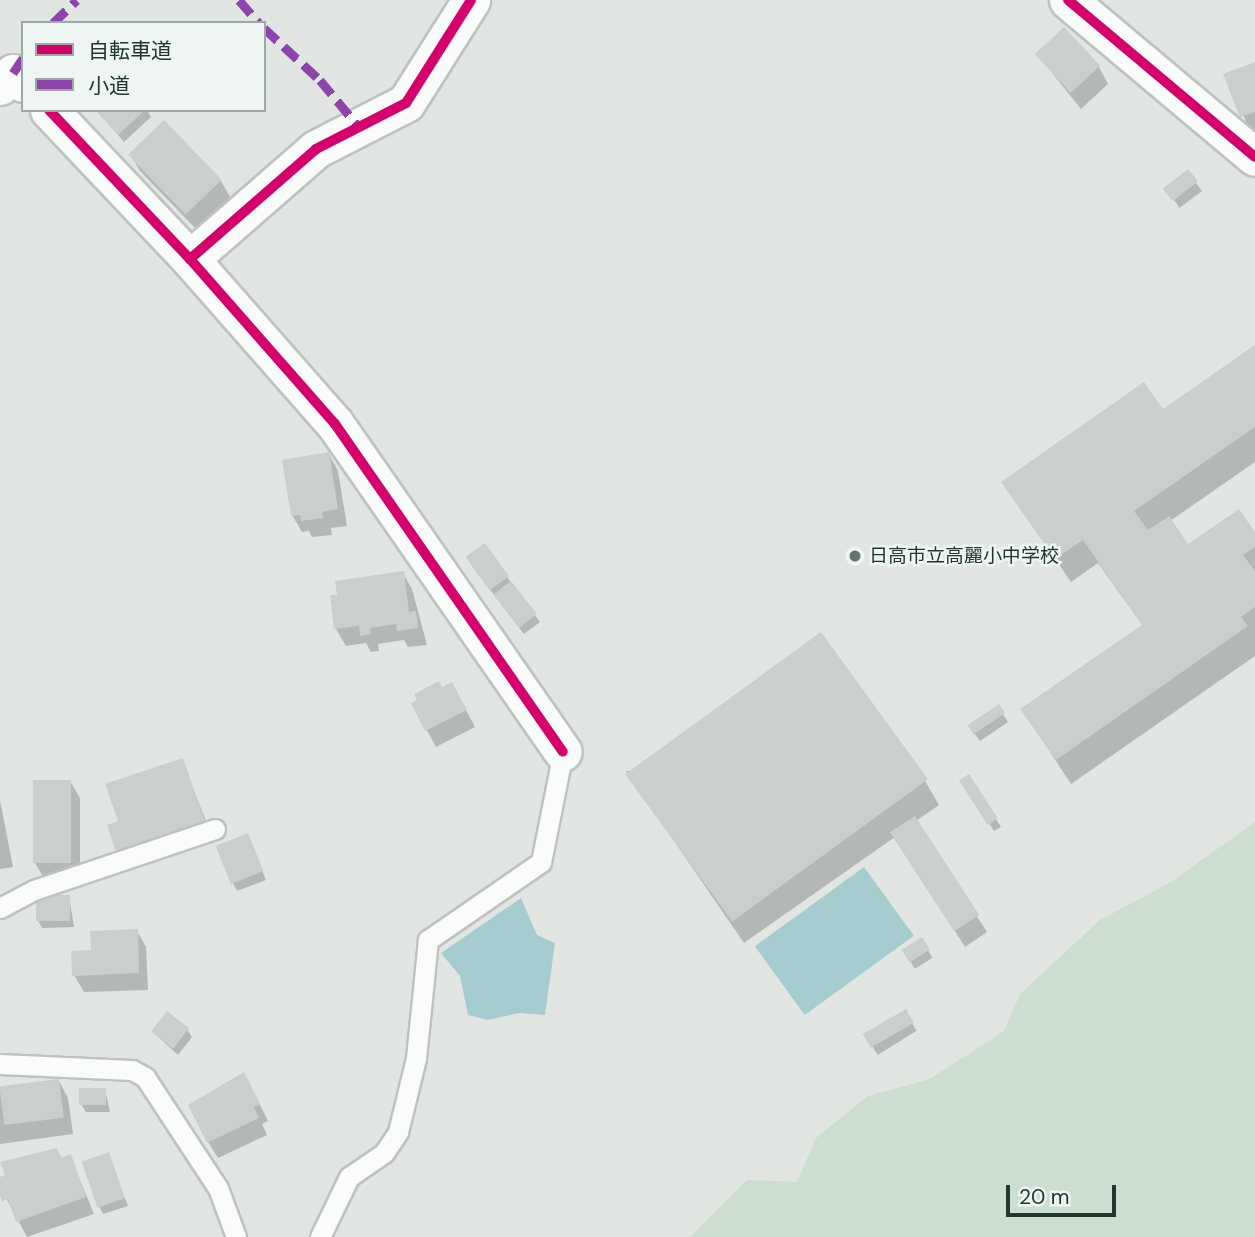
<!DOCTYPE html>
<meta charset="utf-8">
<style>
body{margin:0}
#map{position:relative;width:1255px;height:1237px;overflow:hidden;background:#e1e6e3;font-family:"DM Sans","Noto Sans JP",sans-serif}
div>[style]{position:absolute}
.green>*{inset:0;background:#cbded0}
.water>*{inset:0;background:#a5cdd0;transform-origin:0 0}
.shadow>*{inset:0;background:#0003;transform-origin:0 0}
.building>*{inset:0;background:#cacecc;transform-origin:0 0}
.roads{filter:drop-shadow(2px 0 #bec3c0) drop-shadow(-2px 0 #bec3c0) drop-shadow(0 2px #bec3c0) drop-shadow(0 -2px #bec3c0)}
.service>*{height:19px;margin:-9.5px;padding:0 9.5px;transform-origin:9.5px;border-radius:9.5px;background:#fafbfb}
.minor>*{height:37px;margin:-18.5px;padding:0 18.5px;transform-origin:18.5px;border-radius:18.5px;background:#fafbfb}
.quiet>*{height:9px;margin-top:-4.5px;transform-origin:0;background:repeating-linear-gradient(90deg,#8e44ad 0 18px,transparent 0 27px)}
.cycleway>*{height:10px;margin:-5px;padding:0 5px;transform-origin:5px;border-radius:5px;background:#d6006c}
.dots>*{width:19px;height:19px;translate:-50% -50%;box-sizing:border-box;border:4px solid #eef5f2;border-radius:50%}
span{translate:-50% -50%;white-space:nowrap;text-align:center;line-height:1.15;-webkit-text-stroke:5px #eef5f2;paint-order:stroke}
.poi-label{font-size:19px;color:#223630}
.left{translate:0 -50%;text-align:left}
.legend{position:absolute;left:21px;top:21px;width:245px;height:91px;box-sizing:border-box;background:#eef5f2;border:2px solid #9ca9a4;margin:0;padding:9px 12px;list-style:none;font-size:21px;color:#223630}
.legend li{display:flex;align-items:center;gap:14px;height:35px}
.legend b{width:35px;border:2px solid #9ca9a4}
.scale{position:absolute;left:1006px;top:1185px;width:110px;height:32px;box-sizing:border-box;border:4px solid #223630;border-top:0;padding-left:9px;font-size:21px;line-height:24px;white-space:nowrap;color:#223630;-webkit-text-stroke:5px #eef5f2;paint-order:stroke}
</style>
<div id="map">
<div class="green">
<i style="clip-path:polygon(1255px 822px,1255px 1237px,690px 1237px,747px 1180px,797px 1182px,816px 1138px,868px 1096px,930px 1079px,1004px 1031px,1020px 994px,1100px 920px,1171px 882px)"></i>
</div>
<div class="water">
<i style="left:864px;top:867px;width:85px;height:135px;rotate:54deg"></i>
<i style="clip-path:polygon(521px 898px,537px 935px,555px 943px,545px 1015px,519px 1013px,488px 1020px,468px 1015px,460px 976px,441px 953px)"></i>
</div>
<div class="shadow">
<i style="clip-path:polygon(1037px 54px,1099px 67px,1108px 84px,1081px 109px)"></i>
<i style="clip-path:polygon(1255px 66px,1255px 132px,1251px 133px,1226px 75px)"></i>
<i style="clip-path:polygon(97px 110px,147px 110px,151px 117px,124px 142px)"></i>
<i style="clip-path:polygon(130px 154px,221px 181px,230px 197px,197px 230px,140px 171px)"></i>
<i style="left:1187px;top:171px;width:25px;height:28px;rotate:53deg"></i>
<i style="clip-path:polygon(1255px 347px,1255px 462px,1170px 521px,1188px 546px,1255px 535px,1255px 656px,1071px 784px,1022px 709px,1143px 626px,1098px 563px,1071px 582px,1003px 482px,1163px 411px)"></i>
<i style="clip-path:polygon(329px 454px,338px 471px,347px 526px,331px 528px,332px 535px,312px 537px,309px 531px,302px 532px,292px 515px)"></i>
<i style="clip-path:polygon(472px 566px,507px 577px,540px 622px,524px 634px)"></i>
<i style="clip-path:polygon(403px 573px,412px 589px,427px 645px,408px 647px,404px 640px,378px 644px,379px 651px,371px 652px,366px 643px,346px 646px,336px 629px,332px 597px)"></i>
<i style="clip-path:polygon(442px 690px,461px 701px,475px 727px,436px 747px,413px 704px)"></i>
<i style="clip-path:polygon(998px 706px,1008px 722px,980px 741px,974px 733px)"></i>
<i style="clip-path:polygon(182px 760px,213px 839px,127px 868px,118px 851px,120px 822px)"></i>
<i style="clip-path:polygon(626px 771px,925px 781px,939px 805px,916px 821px,987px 932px,965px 947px,895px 837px,744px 943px)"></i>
<i style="clip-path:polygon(969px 776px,1001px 827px,994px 831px,966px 788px)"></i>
<i style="clip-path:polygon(70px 781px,80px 798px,80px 880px,45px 880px,35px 863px)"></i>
<i style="clip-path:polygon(0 800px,13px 867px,0 869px)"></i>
<i style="clip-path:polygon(248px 836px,266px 880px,237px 891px,233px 883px)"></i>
<i style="clip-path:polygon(69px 896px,74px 927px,42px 928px,38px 920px)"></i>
<i style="clip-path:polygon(137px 931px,146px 947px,148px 990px,84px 992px,74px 975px)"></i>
<i style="left:921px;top:939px;width:22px;height:21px;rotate:58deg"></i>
<i style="left:905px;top:1012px;width:22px;height:46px;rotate:58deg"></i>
<i style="clip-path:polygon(187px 1029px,192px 1037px,178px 1055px,153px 1032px)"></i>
<i style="clip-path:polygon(59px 1081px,68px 1098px,73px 1134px,0 1144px,0 1088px)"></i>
<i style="clip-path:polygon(105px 1089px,110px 1112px,86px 1112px,81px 1104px)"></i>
<i style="clip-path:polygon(253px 1091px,268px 1121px,262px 1124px,267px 1135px,218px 1158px,208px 1142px)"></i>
<i style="clip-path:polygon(57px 1150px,62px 1159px,70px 1156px,94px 1214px,27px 1237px,0 1187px,0 1179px)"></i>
<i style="clip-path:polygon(108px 1154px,128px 1206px,103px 1214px,99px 1206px)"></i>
</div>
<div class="building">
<i style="left:1064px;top:27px;width:53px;height:40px;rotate:47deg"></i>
<i style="clip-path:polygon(1255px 62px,1255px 112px,1240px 117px,1223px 74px)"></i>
<i style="clip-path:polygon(95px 110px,145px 110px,118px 135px)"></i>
<i style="left:164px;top:120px;width:83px;height:50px;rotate:46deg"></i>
<i style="left:1188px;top:169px;width:16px;height:32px;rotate:52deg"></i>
<i style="clip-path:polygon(1255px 345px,1255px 427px,1134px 511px,1148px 530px,1169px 516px,1188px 544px,1239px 509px,1255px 532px,1255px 547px,1243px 555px,1255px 571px,1255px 607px,1241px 617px,1248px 626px,1056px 760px,1020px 709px,1142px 625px,1083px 540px,1055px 559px,1001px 482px,1144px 382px,1163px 409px)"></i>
<i style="clip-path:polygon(329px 452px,338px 509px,322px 512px,323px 518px,301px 521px,300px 515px,291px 516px,282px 460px)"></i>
<i style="left:485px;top:543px;width:41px;height:24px;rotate:54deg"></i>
<i style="clip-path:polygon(404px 571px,409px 612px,416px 611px,418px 628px,397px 631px,396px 624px,370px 628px,371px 634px,360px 636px,359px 626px,334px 629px,330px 595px,337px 595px,335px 581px)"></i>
<i style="left:511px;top:581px;width:42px;height:22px;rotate:52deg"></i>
<i style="left:821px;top:632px;width:182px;height:242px;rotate:54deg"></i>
<i style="clip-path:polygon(439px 681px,442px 687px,452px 682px,467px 710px,425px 731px,411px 703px,417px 700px,414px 694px)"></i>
<i style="left:999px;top:704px;width:11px;height:38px;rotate:56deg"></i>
<i style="clip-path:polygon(183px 758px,205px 822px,116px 852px,107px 825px,118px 821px,105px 784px)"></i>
<i style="left:969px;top:774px;width:53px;height:12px;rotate:57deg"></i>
<i style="left:33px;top:780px;width:38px;height:83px"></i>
<i style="left:915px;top:816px;width:118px;height:30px;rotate:57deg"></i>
<i style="left:248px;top:833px;width:41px;height:35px;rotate:68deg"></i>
<i style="left:36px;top:895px;width:34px;height:26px"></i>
<i style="clip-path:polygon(138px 929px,139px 973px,72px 976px,71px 951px,91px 950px,90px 931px)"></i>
<i style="left:922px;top:937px;width:15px;height:24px;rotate:58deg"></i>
<i style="left:906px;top:1009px;width:16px;height:50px;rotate:60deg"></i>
<i style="left:167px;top:1011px;width:28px;height:26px;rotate:38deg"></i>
<i style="clip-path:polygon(244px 1072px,260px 1104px,254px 1107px,259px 1118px,207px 1143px,188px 1105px)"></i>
<i style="left:59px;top:1079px;width:39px;height:60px;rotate:83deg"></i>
<i style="left:79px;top:1088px;width:27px;height:17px"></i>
<i style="clip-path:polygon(57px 1148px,61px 1158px,71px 1154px,86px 1197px,16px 1222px,8px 1199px,2px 1201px,0 1196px,0 1177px,5px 1175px,0 1162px)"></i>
<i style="left:109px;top:1152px;width:49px;height:29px;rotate:71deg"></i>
</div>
<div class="roads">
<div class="service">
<i style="left:0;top:908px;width:38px;rotate:-28deg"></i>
<i style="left:34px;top:890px;width:191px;rotate:-18.6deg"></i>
<i style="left:0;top:1064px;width:132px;rotate:2.6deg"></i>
<i style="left:132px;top:1070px;width:15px;rotate:28deg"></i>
<i style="left:145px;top:1077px;width:133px;rotate:56.7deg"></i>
<i style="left:218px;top:1188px;width:52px;rotate:69.8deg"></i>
<i style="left:320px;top:1237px;width:67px;rotate:-64.2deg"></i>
<i style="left:349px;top:1177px;width:42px;rotate:-34.4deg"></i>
<i style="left:384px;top:1153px;width:25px;rotate:-56deg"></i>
<i style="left:398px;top:1132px;width:76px;rotate:-76.3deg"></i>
<i style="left:416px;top:1058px;width:119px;rotate:-84.2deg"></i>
<i style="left:428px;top:940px;width:137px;rotate:-34.6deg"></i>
<i style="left:541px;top:862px;width:112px;rotate:-78.7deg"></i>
</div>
<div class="minor">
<i style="left:1068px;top:0;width:244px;rotate:40deg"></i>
<i style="left:0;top:86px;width:18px;rotate:-45deg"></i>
<i style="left:13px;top:73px;width:14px;rotate:45deg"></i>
<i style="left:49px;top:110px;width:205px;rotate:46.6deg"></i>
<i style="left:190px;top:259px;width:220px;rotate:48.7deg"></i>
<i style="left:335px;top:424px;width:399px;rotate:55.2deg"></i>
<i style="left:190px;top:259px;width:167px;rotate:-41.1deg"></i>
<i style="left:316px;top:149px;width:101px;rotate:-27.1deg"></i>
<i style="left:406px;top:103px;width:122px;rotate:-57.7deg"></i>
</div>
</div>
<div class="quiet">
<i style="left:239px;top:0;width:30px;rotate:49deg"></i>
<i style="left:53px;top:23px;width:33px;rotate:-44deg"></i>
<i style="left:264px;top:28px;width:76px;rotate:42.9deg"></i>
<i style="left:320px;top:80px;width:60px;rotate:50.4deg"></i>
<i style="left:13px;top:73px;width:18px;rotate:-56deg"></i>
</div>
<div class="cycleway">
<i style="left:1068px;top:0;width:244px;rotate:40deg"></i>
<i style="left:49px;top:110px;width:205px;rotate:46.6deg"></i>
<i style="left:190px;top:259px;width:220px;rotate:48.7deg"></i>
<i style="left:335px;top:424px;width:399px;rotate:55.2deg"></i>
<i style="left:190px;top:259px;width:167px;rotate:-41.1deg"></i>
<i style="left:316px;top:149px;width:101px;rotate:-27.1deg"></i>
<i style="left:406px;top:103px;width:122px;rotate:-57.7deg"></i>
</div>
<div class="dots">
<i style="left:855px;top:556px;background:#65746f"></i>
</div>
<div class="poi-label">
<span class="left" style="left:869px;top:556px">日高市立高麗小中学校</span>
</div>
<ul class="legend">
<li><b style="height:9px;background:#d6006c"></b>自転車道</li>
<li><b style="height:9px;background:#8e44ad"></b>小道</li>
</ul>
<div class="scale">20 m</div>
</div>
